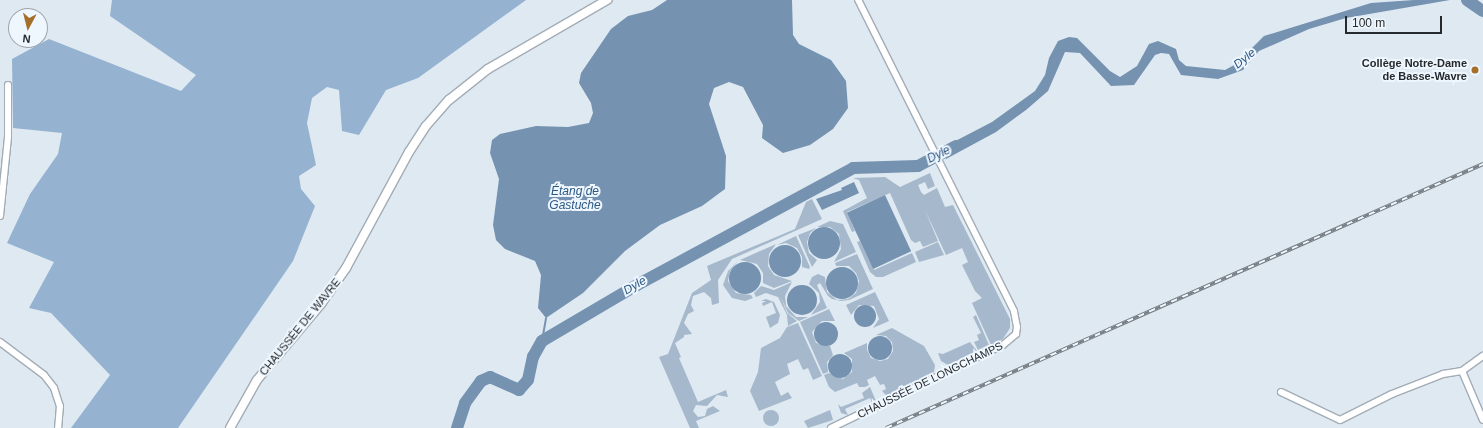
<!DOCTYPE html>
<meta charset="utf-8">
<style>
body{margin:0}
#map{position:relative;width:1483px;height:428px;overflow:hidden;background:#dfe9f2;font-family:Helvetica,sans-serif}
div>[style]{position:absolute}
.green>*{inset:0;background:#a6b8cb}
.round{border-radius:50%}
.forest>*{inset:0;background:#95b2d1}
.water>*{inset:0;background:#7592b0;transform-origin:0 0}
.stream>*{height:2px;margin:-1px;padding:0 1px;transform-origin:1px;border-radius:1px;background:#7592b0}
.river>*{height:12px;margin:-6px;padding:0 6px;transform-origin:6px;border-radius:6px;background:#7592b0}
.roads{filter:drop-shadow(1px 0 #a3acb5) drop-shadow(-1px 0 #a3acb5) drop-shadow(0 1px #a3acb5) drop-shadow(0 -1px #a3acb5)}
.street>*{height:6px;margin:-3px;padding:0 3px;transform-origin:3px;border-radius:3px;background:#fff}
.secondary>*{height:8px;margin:-4px;padding:0 4px;transform-origin:4px;border-radius:4px;background:#fff}
.rail>*{height:3.5px;margin-top:-1.75px;transform-origin:0;background:repeating-linear-gradient(90deg,#eef6fe 0 6px,#757c82 0 12px);box-sizing:border-box;border-block:1px solid #757c82}
.dots>*{width:11px;height:11px;translate:-50% -50%;box-sizing:border-box;border:2px solid #eef6fe;border-radius:50%}
span{translate:-50% -50%;white-space:nowrap;text-align:center;line-height:1.15;-webkit-text-stroke:4px #eef6fe;paint-order:stroke}
.poi-label{font-size:11px;color:#262a2d;font-weight:700}
.right{translate:-100% -50%;text-align:right}
.street-label{font-size:11px;color:#262a2d}
.water-label{font-size:12px;color:#2c5883;font-style:italic}
.north{position:absolute;left:8px;top:8px;width:40px;height:40px;box-sizing:border-box;background:#eef6fe;border:1px solid #9ea4aa;border-radius:50%;rotate:187deg;font-size:11px;font-weight:700;line-height:16px;text-align:center;color:#262a2d}
.north::after{content:'';display:block;margin:auto;width:14px;height:18px;background:#a56f2a;clip-path:polygon(50% 0,100% 100%,50% 72%,0 100%)}
.scale{position:absolute;left:1345px;top:16px;width:97px;height:18px;box-sizing:border-box;border:2px solid #262a2d;border-top:0;padding-left:5px;font-size:12px;line-height:14px;white-space:nowrap;color:#262a2d;-webkit-text-stroke:3px #eef6fe;paint-order:stroke}
</style>
<div id="map">
<div class="green">
<i style="clip-path:polygon(930px 173px,935px 186px,928px 189px,925px 182px,918px 185px,921px 192px,924px 195px,937px 188px,945px 207px,953px 205px,1010px 319px,1010px 328px,1003px 339px,991px 345px,972px 303px,982px 298px,975px 291px,962px 265px,968px 262px,962px 248px,946px 255px,925px 210px,938px 241px,923px 247px,920px 241px,915px 243px,911px 240px,890px 193px,847px 212px,855px 231px,852px 232px,843px 211px,867px 198px,859px 180px,853px 178px,885px 177px,900px 187px)"></i>
<i style="clip-path:polygon(812px 199px,822px 219px,732px 259px,718px 280px,719px 303px,712px 305px,711px 298px,704px 292px,693px 296px,691px 305px,694px 311px,688px 314px,684px 323px,692px 334px,684px 335px,684px 337px,675px 343px,681px 357px,679px 358px,698px 402px,726px 390px,728px 397px,717px 395px,707px 406px,696px 405px,693px 411px,698px 417px,705px 416px,707px 409px,713px 406px,720px 411px,696px 421px,699px 428px,690px 428px,659px 357px,668px 354px,692px 293px,711px 280px,707px 266px,795px 229px,806px 202px)"></i>
<i style="clip-path:polygon(830px 221px,843px 224px,856px 252px,834px 262px,841px 249px,839px 234px,830px 227px,817px 227px)"></i>
<i style="clip-path:polygon(816px 228px,810px 233px,807px 242px,809px 253px,817px 260px,812px 267px,798px 235px)"></i>
<i style="clip-path:polygon(796px 236px,810px 267px,809px 269px,802px 267px,802px 257px,797px 248px,786px 243px,777px 245px)"></i>
<i style="clip-path:polygon(860px 241px,874px 270px,912px 253px,916px 262px,883px 277px,876px 277px,870px 272px,857px 242px)"></i>
<i style="clip-path:polygon(938px 242px,944px 255px,919px 262px,915px 252px)"></i>
<i style="clip-path:polygon(776px 244px,769px 254px,768px 266px,774px 275px,792px 281px,774px 288px,763px 283px,763px 273px,757px 264px,740px 260px)"></i>
<i style="clip-path:polygon(857px 254px,873px 289px,849px 300px,841px 301px,832px 299px,828px 296px,820px 283px,817px 285px,827px 308px,811px 315px,820px 302px,819px 293px,809px 284px,812px 277px,818px 274px,825px 277px,827px 292px,837px 300px,848px 299px,856px 293px,859px 281px,856px 273px,849px 266px,836px 266px,835px 263px)"></i>
<i style="clip-path:polygon(738px 261px,730px 271px,728px 281px,736px 293px,751px 295px,753px 298px,745px 301px,732px 298px,723px 285px,728px 271px)"></i>
<i style="clip-path:polygon(792px 282px,785px 296px,786px 306px,796px 317px,808px 317px,799px 321px,788px 313px,780px 295px,787px 313px,797px 321px,788px 326px,787px 315px,778px 297px,766px 293px,756px 297px,754px 293px,761px 286px,774px 290px)"></i>
<i style="clip-path:polygon(875px 292px,889px 321px,873px 328px,879px 319px,874px 306px,859px 305px,851px 315px,846px 305px)"></i>
<i style="clip-path:polygon(766px 299px,774px 302px,780px 315px,778px 323px,770px 328px,766px 317px,776px 313px,772px 302px,763px 306px,762px 303px,766px 301px,761px 301px)"></i>
<i style="clip-path:polygon(829px 309px,835px 321px,822px 321px,812px 332px,816px 343px,830px 346px,833px 355px,827px 362px,828px 372px,823px 374px,800px 322px)"></i>
<i style="clip-path:polygon(976px 315px,989px 345px,978px 350px,974px 342px,979px 340px,977px 335px,981px 333px,973px 317px)"></i>
<i style="clip-path:polygon(798px 323px,822px 376px,813px 380px,808px 368px,803px 370px,798px 359px,787px 364px,790px 374px,775px 382px,781px 396px,788px 392px,792px 398px,759px 411px,750px 391px,758px 372px,761px 348px,780px 338px,787px 327px)"></i>
<i style="clip-path:polygon(892px 328px,924px 346px,935px 365px,934px 372px,887px 396px,882px 391px,886px 389px,884px 384px,880px 385px,875px 376px,867px 380px,869px 385px,865px 387px,859px 387px,857px 383px,835px 392px,829px 387px,824px 375px,829px 373px,843px 379px,852px 372px,852px 359px,844px 353px,867px 343px,867px 350px,871px 358px,880px 361px,888px 359px,893px 351px,892px 342px,886px 336px,876px 335px)"></i>
<i style="clip-path:polygon(970px 342px,977px 351px,948px 365px,941px 361px,938px 353px,943px 354px)"></i>
<i style="clip-path:polygon(870px 387px,876px 401px,872px 403px,870px 398px,845px 409px,848px 415px,841px 413px,838px 404px,841px 407px,864px 398px,862px 393px)"></i>
<i class="round" style="left:763px;top:410px;width:16px;height:16px"></i>
<i style="clip-path:polygon(830px 410px,833px 420px,808px 428px,804px 421px)"></i>
</div>
<div class="forest">
<i style="clip-path:polygon(112px 0,526px 0,418px 78px,386px 90px,359px 135px,342px 131px,339px 90px,327px 87px,312px 98px,307px 123px,316px 165px,299px 176px,301px 189px,315px 206px,293px 261px,178px 428px,71px 428px,110px 375px,51px 313px,29px 308px,54px 262px,7px 243px,30px 194px,58px 154px,62px 133px,13px 128px,12px 59px,49px 39px,181px 91px,196px 75px,110px 16px)"></i>
</div>
<div class="water">
<i style="clip-path:polygon(667px 0,792px 0,793px 35px,799px 44px,831px 60px,846px 81px,848px 108px,833px 129px,810px 145px,783px 153px,762px 138px,763px 125px,743px 87px,729px 82px,714px 88px,709px 104px,726px 156px,725px 189px,702px 206px,660px 225px,625px 251px,583px 293px,546px 318px,538px 308px,541px 275px,535px 261px,505px 249px,496px 240px,493px 225px,499px 179px,490px 153px,492px 140px,500px 134px,536px 126px,568px 127px,589px 123px,593px 113px,591px 103px,579px 83px,581px 73px,611px 29px,628px 16px,652px 10px)"></i>
<i style="clip-path:polygon(1414px 0,1450px 0,1346px 18px,1309px 29px,1259px 51px,1243px 70px,1218px 79px,1181px 75px,1169px 54px,1161px 53px,1155px 55px,1134px 85px,1111px 86px,1080px 53px,1065px 52px,1048px 91px,1026px 110px,996px 132px,946px 159px,940px 149px,992px 122px,1035px 91px,1045px 75px,1049px 58px,1058px 41px,1069px 37px,1077px 38px,1110px 71px,1120px 77px,1137px 66px,1149px 44px,1158px 41px,1176px 49px,1179px 60px,1186px 66px,1225px 70px,1236px 64px,1264px 36px,1371px 3px)"></i>
<i style="clip-path:polygon(854px 182px,859px 193px,822px 210px,816px 199px,842px 190px,841px 188px)"></i>
<i style="left:885px;top:195px;width:62px;height:42px;rotate:65deg"></i>
<i class="round" style="left:808px;top:227px;width:32px;height:32px"></i>
<i class="round" style="left:769px;top:245px;width:32px;height:32px"></i>
<i class="round" style="left:729px;top:262px;width:32px;height:32px"></i>
<i class="round" style="left:826px;top:267px;width:32px;height:32px"></i>
<i class="round" style="left:787px;top:285px;width:30px;height:30px"></i>
<i class="round" style="left:854px;top:305px;width:22px;height:22px"></i>
<i class="round" style="left:814px;top:322px;width:24px;height:24px"></i>
<i class="round" style="left:868px;top:336px;width:24px;height:24px"></i>
<i class="round" style="left:828px;top:354px;width:24px;height:24px"></i>
</div>
<div class="stream">
<i style="left:542px;top:341px;width:23px;rotate:-80deg"></i>
</div>
<div class="river">
<i style="left:1467px;top:0;width:19px;rotate:35deg"></i>
<i style="left:457px;top:428px;width:26px;rotate:-72deg"></i>
<i style="left:465px;top:403px;width:27px;rotate:-54deg"></i>
<i style="left:481px;top:381px;width:10px;rotate:-24deg"></i>
<i style="left:490px;top:377px;width:32px;rotate:24deg"></i>
<i style="left:519px;top:390px;width:13px;rotate:-48deg"></i>
<i style="left:528px;top:380px;width:24px;rotate:-78deg"></i>
<i style="left:533px;top:357px;width:18px;rotate:-61deg"></i>
<i style="left:542px;top:341px;width:110px;rotate:-30.5deg"></i>
<i style="left:637px;top:285px;width:246px;rotate:-28.4deg"></i>
<i style="left:853px;top:168px;width:65px;rotate:-1.8deg"></i>
<i style="left:918px;top:166px;width:43px;rotate:-27.8deg"></i>
</div>
<div class="roads">
<div class="street">
<i style="left:0;top:216px;width:79px;rotate:-84.2deg"></i>
<i style="left:8px;top:137px;width:52px;rotate:-90deg"></i>
<i style="left:0;top:342px;width:55px;rotate:36.9deg"></i>
<i style="left:44px;top:375px;width:16px;rotate:52deg"></i>
<i style="left:54px;top:388px;width:19px;rotate:72deg"></i>
<i style="left:60px;top:406px;width:22px;rotate:95deg"></i>
<i style="left:1462px;top:371px;width:53px;rotate:66.8deg"></i>
<i style="left:1281px;top:392px;width:65px;rotate:25.4deg"></i>
<i style="left:1340px;top:420px;width:58px;rotate:-26.6deg"></i>
<i style="left:1392px;top:394px;width:55px;rotate:-21.4deg"></i>
<i style="left:1443px;top:374px;width:19px;rotate:-9deg"></i>
<i style="left:1462px;top:371px;width:26px;rotate:-36deg"></i>
<i style="left:831px;top:428px;width:191px;rotate:-25.8deg"></i>
<i style="left:1003px;top:345px;width:17px;rotate:-40deg"></i>
<i style="left:1016px;top:334px;width:7px;rotate:-82deg"></i>
<i style="left:1017px;top:327px;width:16px;rotate:-101deg"></i>
<i style="left:1014px;top:311px;width:348px;rotate:-116.6deg"></i>
</div>
<div class="secondary">
<i style="left:230px;top:428px;width:55px;rotate:-60.6deg"></i>
<i style="left:257px;top:380px;width:99px;rotate:-49.9deg"></i>
<i style="left:321px;top:304px;width:44px;rotate:-55.2deg"></i>
<i style="left:346px;top:268px;width:132px;rotate:-61.5deg"></i>
<i style="left:409px;top:152px;width:31px;rotate:-57deg"></i>
<i style="left:426px;top:126px;width:35px;rotate:-49deg"></i>
<i style="left:449px;top:100px;width:50px;rotate:-38.5deg"></i>
<i style="left:488px;top:69px;width:138px;rotate:-30.1deg"></i>
</div>
</div>
<div class="rail">
<i style="left:886px;top:428px;width:653px;rotate:-23.86deg"></i>
</div>
<div class="dots">
<i style="left:1475px;top:70px;background:#a56f2a"></i>
</div>
<div class="poi-label">
<span class="right" style="left:1467px;top:70px">Collège Notre-Dame<br>de Basse-Wavre</span>
</div>
<div class="street-label">
<span style="left:300px;top:327px;rotate:-51deg">CHAUSSÉE DE WAVRE</span>
<span style="left:930px;top:380px;rotate:-26deg">CHAUSSÉE DE LONGCHAMPS</span>
</div>
<div class="water-label">
<span style="left:1245px;top:59px;rotate:-39deg">Dyle</span>
<span style="left:939px;top:155px;rotate:-26deg">Dyle</span>
<span style="left:575px;top:199px">Étang de<br>Gastuche</span>
<span style="left:635px;top:286px;rotate:-30deg">Dyle</span>
</div>
<div class="north">N</div>
<div class="scale">100 m</div>
</div>
